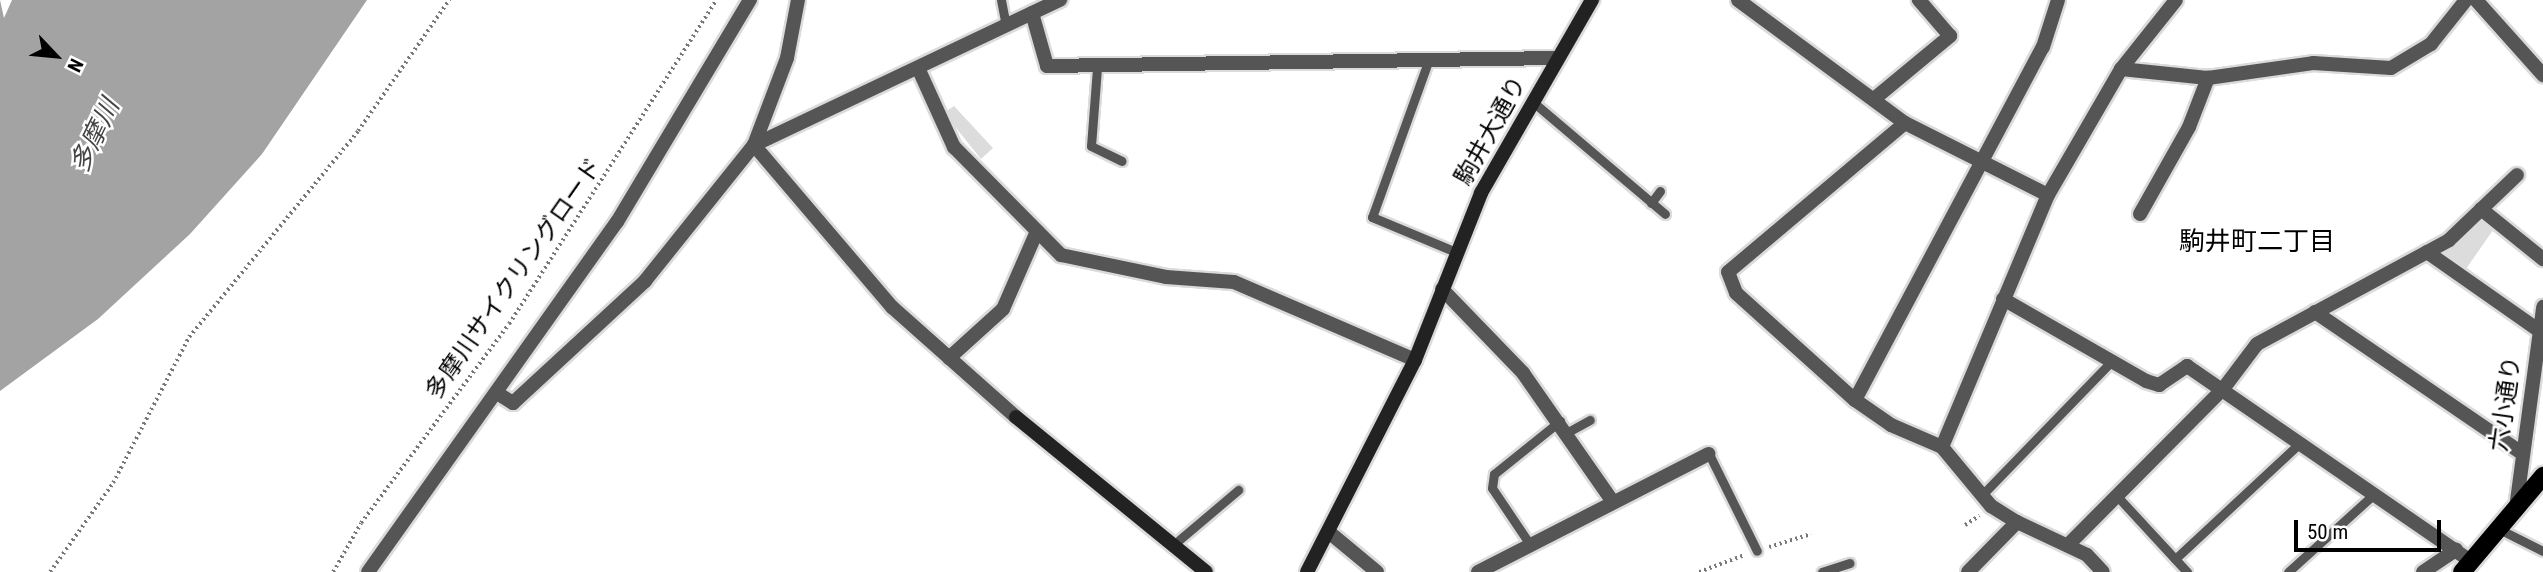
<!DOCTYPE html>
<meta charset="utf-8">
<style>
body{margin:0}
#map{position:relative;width:2543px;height:572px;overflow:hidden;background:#fff;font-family:"Roboto Condensed","Noto Sans JP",sans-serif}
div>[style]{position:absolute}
.green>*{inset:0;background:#dcdcdc}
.water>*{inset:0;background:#a3a3a3}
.path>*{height:3.5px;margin-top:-1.75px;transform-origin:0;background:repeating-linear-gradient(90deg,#777 0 2px,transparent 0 5.5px)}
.roads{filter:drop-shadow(2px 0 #dbdbdb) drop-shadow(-2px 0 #dbdbdb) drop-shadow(0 2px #dbdbdb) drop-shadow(0 -2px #dbdbdb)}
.lane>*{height:9px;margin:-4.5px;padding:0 4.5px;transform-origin:4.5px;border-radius:4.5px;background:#555}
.street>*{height:14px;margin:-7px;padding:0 7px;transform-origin:7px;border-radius:7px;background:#555}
.secondary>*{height:14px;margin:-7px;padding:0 7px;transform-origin:7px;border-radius:7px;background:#222}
.primary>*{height:18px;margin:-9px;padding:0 9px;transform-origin:9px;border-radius:9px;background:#000}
span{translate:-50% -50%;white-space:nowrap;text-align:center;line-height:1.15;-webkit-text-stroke:5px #fff;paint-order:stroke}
.street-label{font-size:24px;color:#000}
.water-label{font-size:26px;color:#444;font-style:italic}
.neighbourhood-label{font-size:26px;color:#000}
.north{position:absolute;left:21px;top:21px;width:70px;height:70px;-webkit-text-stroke:5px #fff;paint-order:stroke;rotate:116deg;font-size:19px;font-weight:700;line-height:28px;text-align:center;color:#000}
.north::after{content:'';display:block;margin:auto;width:24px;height:32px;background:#000;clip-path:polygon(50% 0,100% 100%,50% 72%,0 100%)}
.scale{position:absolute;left:2294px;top:520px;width:147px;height:32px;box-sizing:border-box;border:4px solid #000;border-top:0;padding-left:9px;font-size:21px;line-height:24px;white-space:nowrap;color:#000;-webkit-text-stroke:5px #fff;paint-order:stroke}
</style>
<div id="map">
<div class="green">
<i style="clip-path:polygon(954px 106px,993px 148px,981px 159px,944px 113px)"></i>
<i style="clip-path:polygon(2481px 209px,2498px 223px,2461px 276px,2427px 252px)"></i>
</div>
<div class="water">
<i style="clip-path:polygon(0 0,4px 18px,12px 0,367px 0,262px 154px,190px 234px,98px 319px,0 391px)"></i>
</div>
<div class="path">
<i style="left:1965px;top:525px;width:17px;rotate:-33deg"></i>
<i style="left:1769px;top:547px;width:44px;rotate:-17.2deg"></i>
<i style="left:50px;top:572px;width:109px;rotate:-54.7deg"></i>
<i style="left:113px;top:483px;width:165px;rotate:-62.5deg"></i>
<i style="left:189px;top:337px;width:266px;rotate:-50.6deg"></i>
<i style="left:358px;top:131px;width:160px;rotate:-55.2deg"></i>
<i style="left:333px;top:572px;width:56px;rotate:-60.3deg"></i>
<i style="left:361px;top:523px;width:248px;rotate:-53.4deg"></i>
<i style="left:509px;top:324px;width:384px;rotate:-57.4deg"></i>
<i style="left:1699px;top:572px;width:49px;rotate:-20.3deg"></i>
</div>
<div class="roads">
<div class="lane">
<i style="left:1001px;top:0;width:26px;rotate:79deg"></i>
<i style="left:1429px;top:59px;width:168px;rotate:109.8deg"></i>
<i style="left:1372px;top:217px;width:91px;rotate:22.6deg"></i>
<i style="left:1097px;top:68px;width:78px;rotate:94.4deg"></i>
<i style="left:1091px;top:146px;width:34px;rotate:26deg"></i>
<i style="left:1533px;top:102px;width:173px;rotate:40.3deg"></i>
<i style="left:1651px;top:203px;width:15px;rotate:-53deg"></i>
<i style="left:1568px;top:432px;width:25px;rotate:-29deg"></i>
<i style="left:1709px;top:454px;width:108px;rotate:63.7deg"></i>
<i style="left:1983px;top:494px;width:187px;rotate:-45.9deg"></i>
<i style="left:2116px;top:495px;width:105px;rotate:47.3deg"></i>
<i style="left:2499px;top:529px;width:49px;rotate:26.6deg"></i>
<i style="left:1529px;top:543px;width:66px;rotate:-123.9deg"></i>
<i style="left:1492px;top:488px;width:14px;rotate:-82deg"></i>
<i style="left:1494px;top:474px;width:85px;rotate:-38.8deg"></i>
<i style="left:1172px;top:546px;width:87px;rotate:-40.3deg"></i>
<i style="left:2175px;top:559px;width:171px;rotate:-42.9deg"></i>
<i style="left:1822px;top:572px;width:29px;rotate:-18deg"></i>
<i style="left:2288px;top:572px;width:116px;rotate:-42.2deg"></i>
</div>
<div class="street">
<i style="left:1738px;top:0;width:207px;rotate:36.4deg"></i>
<i style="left:1905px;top:123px;width:160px;rotate:26.7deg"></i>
<i style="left:2476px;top:0;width:101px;rotate:48.2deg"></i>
<i style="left:1032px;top:13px;width:55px;rotate:74.2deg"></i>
<i style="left:1047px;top:66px;width:511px;rotate:-0.9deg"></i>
<i style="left:2121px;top:69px;width:87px;rotate:5.9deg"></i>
<i style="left:2208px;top:78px;width:106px;rotate:-8.1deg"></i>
<i style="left:2313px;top:63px;width:78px;rotate:3.7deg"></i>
<i style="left:2391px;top:68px;width:47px;rotate:-31deg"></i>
<i style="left:2431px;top:44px;width:56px;rotate:-51.5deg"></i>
<i style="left:919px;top:70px;width:85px;rotate:65.6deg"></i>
<i style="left:954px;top:147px;width:152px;rotate:45.3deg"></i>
<i style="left:1061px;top:255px;width:107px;rotate:11.8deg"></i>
<i style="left:1166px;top:277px;width:68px;rotate:4.2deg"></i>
<i style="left:1234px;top:282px;width:197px;rotate:23.3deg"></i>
<i style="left:1874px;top:99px;width:99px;rotate:-39.7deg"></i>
<i style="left:1950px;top:36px;width:48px;rotate:-130.7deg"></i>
<i style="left:1905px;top:123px;width:231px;rotate:139.9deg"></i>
<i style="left:1728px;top:272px;width:22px;rotate:69deg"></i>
<i style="left:1736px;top:293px;width:160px;rotate:42deg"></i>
<i style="left:1855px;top:400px;width:44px;rotate:34.8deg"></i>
<i style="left:1891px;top:425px;width:56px;rotate:23.3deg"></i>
<i style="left:1942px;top:447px;width:77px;rotate:50.3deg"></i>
<i style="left:1991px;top:506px;width:31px;rotate:32deg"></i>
<i style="left:754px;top:145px;width:213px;rotate:49.6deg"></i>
<i style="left:892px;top:307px;width:166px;rotate:41.6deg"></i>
<i style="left:754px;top:145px;width:339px;rotate:-25.4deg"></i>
<i style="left:2481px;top:209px;width:80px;rotate:38.9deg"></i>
<i style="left:2140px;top:214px;width:100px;rotate:-60.6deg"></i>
<i style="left:2189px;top:127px;width:53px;rotate:-68.8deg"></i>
<i style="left:2427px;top:252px;width:138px;rotate:35deg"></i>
<i style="left:1442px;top:289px;width:117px;rotate:46deg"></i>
<i style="left:1523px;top:373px;width:157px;rotate:55.1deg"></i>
<i style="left:2003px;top:299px;width:165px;rotate:29.8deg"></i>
<i style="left:2146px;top:381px;width:14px;rotate:17deg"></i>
<i style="left:2159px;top:385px;width:34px;rotate:-34deg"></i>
<i style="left:2187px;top:366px;width:345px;rotate:34.5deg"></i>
<i style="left:2315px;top:312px;width:250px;rotate:34.3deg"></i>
<i style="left:949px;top:358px;width:73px;rotate:-42.2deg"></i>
<i style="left:1003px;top:309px;width:85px;rotate:-66.4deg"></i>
<i style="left:497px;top:393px;width:19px;rotate:32deg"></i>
<i style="left:513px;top:403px;width:180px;rotate:-42.7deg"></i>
<i style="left:645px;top:281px;width:174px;rotate:-51.3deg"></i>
<i style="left:754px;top:145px;width:93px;rotate:-69.2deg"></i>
<i style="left:787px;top:58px;width:59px;rotate:-79.3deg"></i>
<i style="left:1855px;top:400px;width:400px;rotate:-62deg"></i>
<i style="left:2043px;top:47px;width:49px;rotate:-72.3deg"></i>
<i style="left:1942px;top:447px;width:273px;rotate:-67.2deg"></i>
<i style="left:2048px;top:195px;width:146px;rotate:-59.9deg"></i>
<i style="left:2121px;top:69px;width:88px;rotate:-51.4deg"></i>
<i style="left:2516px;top:508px;width:203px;rotate:-82.3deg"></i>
<i style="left:1330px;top:533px;width:61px;rotate:39.7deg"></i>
<i style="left:2068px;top:545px;width:220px;rotate:-45.2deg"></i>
<i style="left:2223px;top:389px;width:56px;rotate:-52.9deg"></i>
<i style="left:2257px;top:344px;width:218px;rotate:-28.4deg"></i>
<i style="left:2449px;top:240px;width:94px;rotate:-43.7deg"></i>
<i style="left:368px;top:572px;width:430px;rotate:-54.6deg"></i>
<i style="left:617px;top:222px;width:259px;rotate:-59.1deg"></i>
<i style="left:1478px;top:572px;width:259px;rotate:-27.1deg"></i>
<i style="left:1968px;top:572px;width:70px;rotate:-45.6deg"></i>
<i style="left:2017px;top:522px;width:77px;rotate:25.2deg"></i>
<i style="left:2087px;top:555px;width:23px;rotate:47deg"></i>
<i style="left:2423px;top:572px;width:40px;rotate:-34deg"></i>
</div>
<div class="secondary">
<i style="left:1016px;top:417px;width:245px;rotate:39.2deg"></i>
<i style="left:1307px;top:572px;width:238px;rotate:-63deg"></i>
<i style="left:1415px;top:360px;width:180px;rotate:-68.4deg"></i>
<i style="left:1481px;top:193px;width:223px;rotate:-60.1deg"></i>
</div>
<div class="primary">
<i style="left:2462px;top:572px;width:126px;rotate:-49.8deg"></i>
</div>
</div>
<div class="street-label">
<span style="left:1491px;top:131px;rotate:-61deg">駒井大通り</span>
<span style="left:514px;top:279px;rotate:-55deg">多摩川サイクリングロード</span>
<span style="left:2506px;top:404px;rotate:-82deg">六小通り</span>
</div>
<div class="water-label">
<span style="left:95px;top:136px;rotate:-64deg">多摩川</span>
</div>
<div class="neighbourhood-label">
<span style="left:2257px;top:242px">駒井町二丁目</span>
</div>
<div class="north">N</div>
<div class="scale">50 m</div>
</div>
